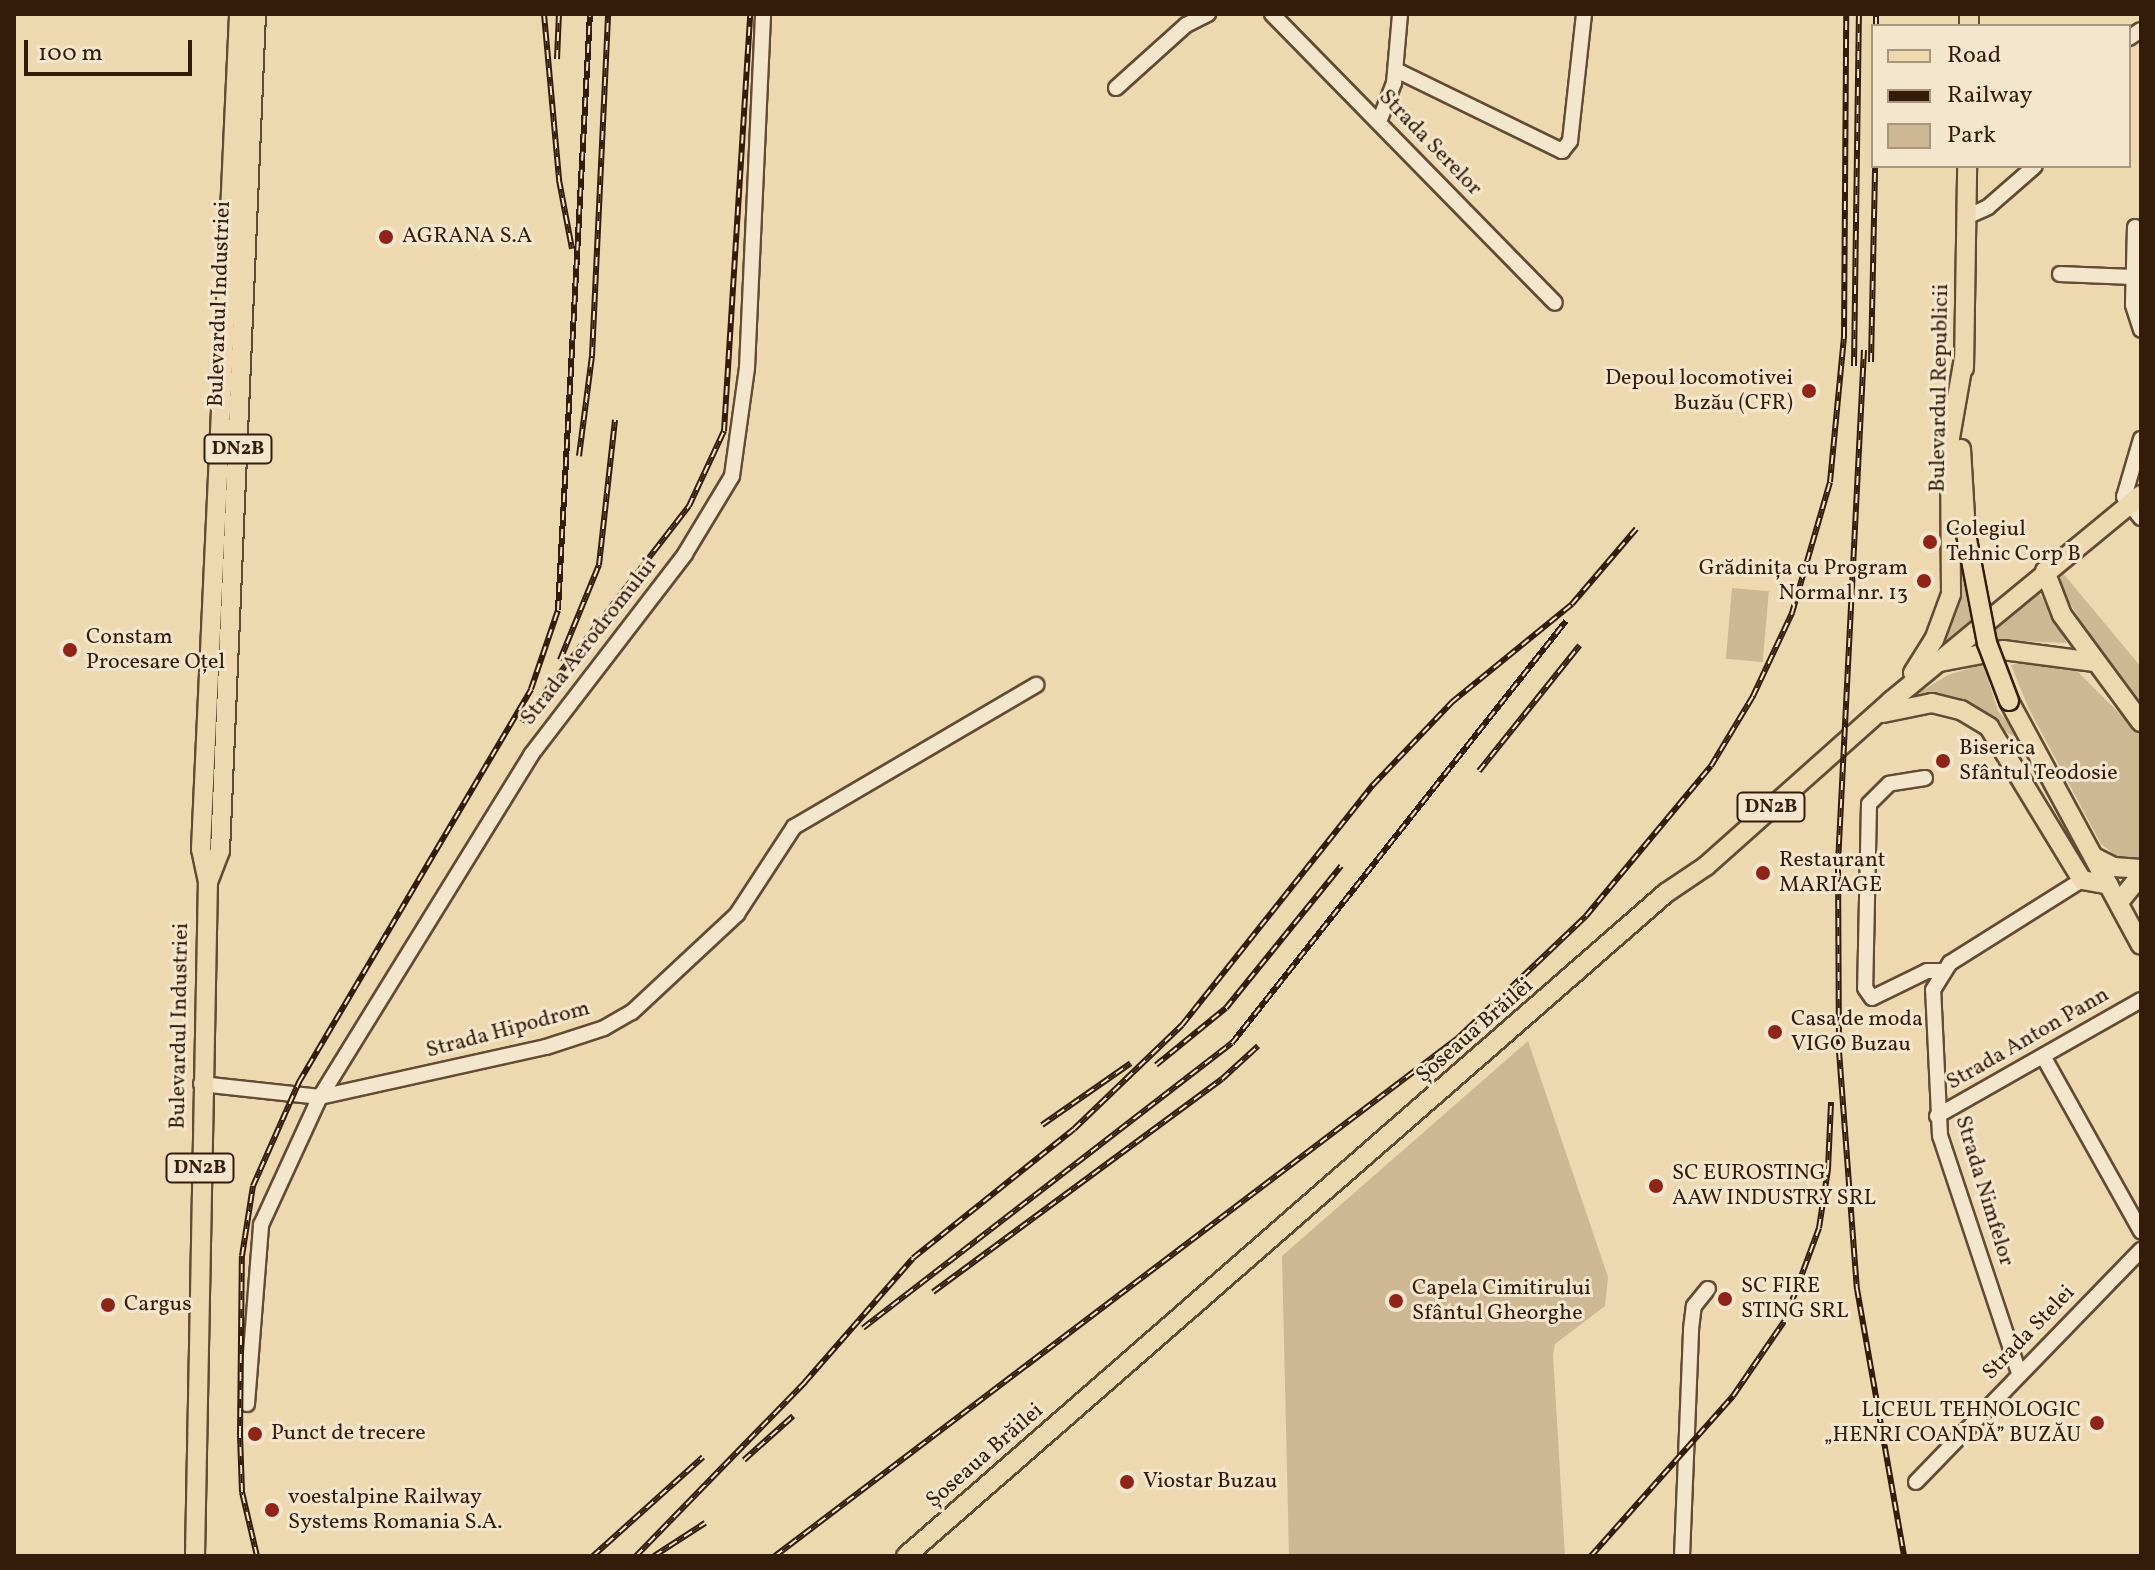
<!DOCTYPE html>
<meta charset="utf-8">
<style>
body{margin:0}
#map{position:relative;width:2155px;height:1570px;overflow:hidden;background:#edd8b0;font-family:Vollkorn,serif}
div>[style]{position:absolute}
.green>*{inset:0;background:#ceb894;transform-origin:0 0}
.roads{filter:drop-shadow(2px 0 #634a34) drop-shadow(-2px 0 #634a34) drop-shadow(0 2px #634a34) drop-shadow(0 -2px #634a34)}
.minor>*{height:14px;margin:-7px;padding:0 7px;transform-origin:7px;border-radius:7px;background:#f3e6cc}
.major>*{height:18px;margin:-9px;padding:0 9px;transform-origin:9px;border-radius:9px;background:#edd8b0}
.rail>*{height:6px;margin-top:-3px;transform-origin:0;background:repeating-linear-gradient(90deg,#f3e6cc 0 9px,#351b0a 0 18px);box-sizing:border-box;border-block:2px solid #351b0a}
.bridges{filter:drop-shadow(2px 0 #351b0a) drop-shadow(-2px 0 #351b0a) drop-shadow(0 2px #351b0a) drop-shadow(0 -2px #351b0a)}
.major-bridge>*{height:18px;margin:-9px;padding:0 9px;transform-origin:9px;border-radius:9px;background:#edd8b0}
.dots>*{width:22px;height:22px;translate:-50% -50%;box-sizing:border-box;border:4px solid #f3e6cc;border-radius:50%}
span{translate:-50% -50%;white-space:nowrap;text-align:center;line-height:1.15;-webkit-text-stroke:6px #f3e6cc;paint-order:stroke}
.shield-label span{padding:2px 6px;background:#f3e6cc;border:2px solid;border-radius:6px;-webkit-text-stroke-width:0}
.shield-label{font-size:20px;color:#351b0a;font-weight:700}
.street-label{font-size:22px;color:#351b0a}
.poi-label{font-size:22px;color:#351b0a}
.left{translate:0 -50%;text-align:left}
.right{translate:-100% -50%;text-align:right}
.frame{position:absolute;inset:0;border:16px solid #351b0a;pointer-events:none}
.legend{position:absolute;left:1871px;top:24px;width:260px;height:144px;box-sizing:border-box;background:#f3e6cc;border:2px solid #a7957e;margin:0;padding:10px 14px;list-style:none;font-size:24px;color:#351b0a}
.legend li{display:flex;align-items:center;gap:16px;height:40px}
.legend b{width:40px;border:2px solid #a7957e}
.scale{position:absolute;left:24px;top:40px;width:168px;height:36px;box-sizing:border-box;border:4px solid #351b0a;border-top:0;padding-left:10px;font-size:24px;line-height:28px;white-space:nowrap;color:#351b0a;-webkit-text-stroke:6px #f3e6cc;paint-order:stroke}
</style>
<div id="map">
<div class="green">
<i style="clip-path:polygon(1960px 564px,1971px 620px,1938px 646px)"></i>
<i style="clip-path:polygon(2062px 572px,2141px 667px,2141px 722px,2059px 585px)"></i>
<i style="left:1732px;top:588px;width:37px;height:71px;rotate:5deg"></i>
<i style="clip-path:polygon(2038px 591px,2067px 643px,1998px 640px,1995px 626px)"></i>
<i style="clip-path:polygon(2029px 660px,2073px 667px,2141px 735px,2141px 864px,2124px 862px,2101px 844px,2028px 707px,2011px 665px)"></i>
<i style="clip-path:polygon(1983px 664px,1998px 711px,2020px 736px,2034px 769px,2014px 736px,1932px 697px,1912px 697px,1948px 675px)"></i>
<i style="clip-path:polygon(1528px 1041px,1608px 1277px,1605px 1306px,1555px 1344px,1553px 1354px,1565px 1556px,1289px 1556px,1282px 1256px)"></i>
</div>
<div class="roads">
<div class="minor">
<i style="left:1272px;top:14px;width:404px;rotate:45.6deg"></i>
<i style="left:2129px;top:38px;width:14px;rotate:-34deg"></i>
<i style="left:1396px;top:70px;width:185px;rotate:26deg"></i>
<i style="left:1562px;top:151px;width:13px;rotate:-51deg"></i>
<i style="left:1570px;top:141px;width:128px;rotate:-83.7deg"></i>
<i style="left:1116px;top:88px;width:94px;rotate:-42deg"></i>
<i style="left:1186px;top:25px;width:25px;rotate:-27deg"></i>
<i style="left:1379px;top:122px;width:42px;rotate:-69deg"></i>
<i style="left:1394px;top:83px;width:69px;rotate:-85deg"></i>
<i style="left:1966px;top:217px;width:24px;rotate:-24deg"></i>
<i style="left:1988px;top:207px;width:62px;rotate:-41.1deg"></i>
<i style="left:2135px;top:227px;width:78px;rotate:91.5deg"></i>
<i style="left:2133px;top:305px;width:26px;rotate:72deg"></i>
<i style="left:2060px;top:274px;width:72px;rotate:2.4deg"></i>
<i style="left:2141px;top:439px;width:60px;rotate:106.3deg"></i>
<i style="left:2124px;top:497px;width:27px;rotate:51deg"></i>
<i style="left:1925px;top:778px;width:36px;rotate:171deg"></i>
<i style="left:1889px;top:784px;width:28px;rotate:135deg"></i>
<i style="left:1869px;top:804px;width:184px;rotate:91.2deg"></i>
<i style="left:1865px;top:988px;width:12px;rotate:55deg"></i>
<i style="left:1872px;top:998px;width:61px;rotate:-26.1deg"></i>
<i style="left:1927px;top:971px;width:15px"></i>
<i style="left:2043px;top:1056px;width:201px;rotate:60.8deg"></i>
<i style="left:201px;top:1084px;width:120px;rotate:6.2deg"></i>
<i style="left:320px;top:1097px;width:231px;rotate:-12.5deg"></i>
<i style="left:546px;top:1047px;width:61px;rotate:-18.1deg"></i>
<i style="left:604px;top:1028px;width:32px;rotate:-30deg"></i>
<i style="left:632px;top:1012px;width:144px;rotate:-43deg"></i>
<i style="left:737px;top:914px;width:104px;rotate:-56.8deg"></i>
<i style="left:794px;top:827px;width:281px;rotate:-30.4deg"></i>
<i style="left:1937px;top:1116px;width:235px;rotate:-29.6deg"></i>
<i style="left:2019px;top:1373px;width:250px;rotate:-108.4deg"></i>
<i style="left:1940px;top:1136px;width:146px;rotate:-92.7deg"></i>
<i style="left:1933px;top:990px;width:32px;rotate:-58deg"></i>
<i style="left:1950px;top:963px;width:156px;rotate:-32.2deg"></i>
<i style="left:247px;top:1404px;width:180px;rotate:-85.5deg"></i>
<i style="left:261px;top:1225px;width:141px;rotate:-65.3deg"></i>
<i style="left:320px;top:1097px;width:402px;rotate:-58.3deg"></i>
<i style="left:531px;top:755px;width:253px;rotate:-52.5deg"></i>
<i style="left:685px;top:554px;width:91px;rotate:-58.9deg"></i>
<i style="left:732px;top:476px;width:109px;rotate:-82.1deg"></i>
<i style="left:747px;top:368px;width:354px;rotate:-87.4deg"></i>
<i style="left:1916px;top:1482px;width:323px;rotate:-45.9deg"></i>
<i style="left:1682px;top:1556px;width:227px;rotate:-87.7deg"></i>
<i style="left:1691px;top:1329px;width:23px;rotate:-83deg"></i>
<i style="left:1694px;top:1306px;width:22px;rotate:-51deg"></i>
</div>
<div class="major">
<i style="left:1969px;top:26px;width:12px;rotate:-90deg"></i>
<i style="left:1964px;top:368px;width:202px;rotate:-89.1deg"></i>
<i style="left:1961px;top:449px;width:85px;rotate:86.6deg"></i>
<i style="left:2045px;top:571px;width:47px;rotate:68.9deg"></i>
<i style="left:2062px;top:615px;width:133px;rotate:53.6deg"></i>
<i style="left:1940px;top:662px;width:64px;rotate:-10.8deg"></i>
<i style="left:2003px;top:650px;width:92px;rotate:7.5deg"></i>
<i style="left:1913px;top:673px;width:39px;rotate:-58deg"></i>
<i style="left:1934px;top:640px;width:49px;rotate:-69.7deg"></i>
<i style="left:1951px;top:594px;width:156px;rotate:-90.4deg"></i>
<i style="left:1950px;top:438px;width:81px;rotate:-80.1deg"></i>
<i style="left:2009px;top:701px;width:277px;rotate:61.6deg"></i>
<i style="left:1883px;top:713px;width:50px;rotate:-11.5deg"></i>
<i style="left:1932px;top:703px;width:30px;rotate:14deg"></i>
<i style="left:1961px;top:710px;width:33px;rotate:31deg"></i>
<i style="left:1989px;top:727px;width:179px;rotate:58.7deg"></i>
<i style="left:2082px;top:880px;width:27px;rotate:10deg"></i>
<i style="left:2094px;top:857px;width:22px;rotate:27deg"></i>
<i style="left:2114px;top:867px;width:27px;rotate:4deg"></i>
<i style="left:208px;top:882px;width:33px;rotate:-69deg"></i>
<i style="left:220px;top:851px;width:838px;rotate:-87.54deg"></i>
<i style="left:2119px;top:902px;width:35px;rotate:-51deg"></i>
<i style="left:195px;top:1556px;width:674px;rotate:-88.9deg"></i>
<i style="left:208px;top:882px;width:34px;rotate:-102deg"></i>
<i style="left:201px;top:849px;width:836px;rotate:-87.39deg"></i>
<i style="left:906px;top:1556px;width:1009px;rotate:-41.1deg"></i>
<i style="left:1666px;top:893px;width:48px;rotate:-34deg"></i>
<i style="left:1706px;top:866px;width:248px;rotate:-41.7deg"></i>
<i style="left:1891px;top:701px;width:324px;rotate:-39.5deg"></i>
</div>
</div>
<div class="rail">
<i style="left:544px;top:14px;width:167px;rotate:84.8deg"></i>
<i style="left:559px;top:180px;width:70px;rotate:79.3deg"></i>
<i style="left:1876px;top:26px;width:12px;rotate:-90deg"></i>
<i style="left:557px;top:59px;width:45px;rotate:-87.5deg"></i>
<i style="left:1864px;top:350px;width:515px;rotate:92.9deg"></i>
<i style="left:1838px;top:864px;width:187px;rotate:89.7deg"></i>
<i style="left:1839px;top:1051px;width:239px;rotate:85.7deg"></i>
<i style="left:1857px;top:1289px;width:271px;rotate:80deg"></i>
<i style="left:1871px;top:362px;width:196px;rotate:-88.8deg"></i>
<i style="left:1854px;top:366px;width:352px;rotate:-89.2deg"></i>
<i style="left:579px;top:456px;width:101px;rotate:-82.6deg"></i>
<i style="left:592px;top:356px;width:342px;rotate:-87.3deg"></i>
<i style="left:560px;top:660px;width:103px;rotate:-67.7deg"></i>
<i style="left:599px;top:565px;width:146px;rotate:-83.7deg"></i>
<i style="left:522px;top:722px;width:273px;rotate:-52.3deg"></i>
<i style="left:689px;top:506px;width:83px;rotate:-65deg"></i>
<i style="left:724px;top:431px;width:418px;rotate:-86.4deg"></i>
<i style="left:1479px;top:771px;width:161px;rotate:-51.3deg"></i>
<i style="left:1156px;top:1065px;width:90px;rotate:-39.2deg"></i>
<i style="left:1226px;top:1008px;width:183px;rotate:-51deg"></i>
<i style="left:1042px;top:1125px;width:108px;rotate:-34.9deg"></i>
<i style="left:933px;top:1292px;width:359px;rotate:-36.4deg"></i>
<i style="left:1222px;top:1079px;width:49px;rotate:-42.5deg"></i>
<i style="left:863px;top:1328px;width:466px;rotate:-37.7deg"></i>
<i style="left:1232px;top:1043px;width:538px;rotate:-51.64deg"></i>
<i style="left:744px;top:1460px;width:66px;rotate:-41.9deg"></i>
<i style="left:257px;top:1556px;width:66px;rotate:-103.2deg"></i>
<i style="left:242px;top:1492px;width:57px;rotate:-92deg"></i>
<i style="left:240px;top:1435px;width:179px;rotate:-89.4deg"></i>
<i style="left:242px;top:1256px;width:71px;rotate:-81.1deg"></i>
<i style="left:253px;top:1186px;width:114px;rotate:-66.1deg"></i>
<i style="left:299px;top:1082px;width:456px;rotate:-59.4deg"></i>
<i style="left:531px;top:689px;width:83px;rotate:-71.1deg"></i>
<i style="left:558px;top:610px;width:597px;rotate:-86.93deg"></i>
<i style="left:593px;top:1556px;width:148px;rotate:-42deg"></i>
<i style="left:636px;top:1556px;width:243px;rotate:-45.8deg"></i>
<i style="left:805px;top:1382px;width:164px;rotate:-48.9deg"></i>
<i style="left:913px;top:1258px;width:206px;rotate:-38.7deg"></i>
<i style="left:1074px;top:1129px;width:150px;rotate:-43.9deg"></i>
<i style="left:1182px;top:1025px;width:307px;rotate:-51.5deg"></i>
<i style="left:1373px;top:785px;width:115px;rotate:-46.4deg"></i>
<i style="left:1452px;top:702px;width:155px;rotate:-39.2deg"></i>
<i style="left:1572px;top:604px;width:99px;rotate:-49.5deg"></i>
<i style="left:654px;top:1556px;width:61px;rotate:-32.9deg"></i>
<i style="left:775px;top:1556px;width:857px;rotate:-37.18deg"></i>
<i style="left:1458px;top:1038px;width:177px;rotate:-43.6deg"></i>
<i style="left:1586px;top:916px;width:195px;rotate:-50.2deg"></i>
<i style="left:1711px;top:766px;width:82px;rotate:-59deg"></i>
<i style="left:1753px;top:696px;width:92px;rotate:-64.8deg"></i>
<i style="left:1792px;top:613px;width:136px;rotate:-73.8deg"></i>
<i style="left:1830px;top:482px;width:147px;rotate:-84.5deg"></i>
<i style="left:1844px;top:336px;width:322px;rotate:-89.6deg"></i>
<i style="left:1591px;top:1556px;width:214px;rotate:-48.4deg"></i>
<i style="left:1733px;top:1396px;width:92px;rotate:-55.6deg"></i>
<i style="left:1785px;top:1320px;width:98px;rotate:-69.7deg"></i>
<i style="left:1819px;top:1228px;width:60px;rotate:-81.3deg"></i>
<i style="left:1828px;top:1169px;width:67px;rotate:-87.4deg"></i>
</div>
<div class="bridges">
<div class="major-bridge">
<i style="left:1966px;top:534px;width:111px;rotate:79.1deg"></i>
<i style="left:1987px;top:643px;width:62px;rotate:69.2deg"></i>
</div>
</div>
<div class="dots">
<i style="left:386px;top:237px;background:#8f2418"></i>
<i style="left:1809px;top:391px;background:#8f2418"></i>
<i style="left:1930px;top:542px;background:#8f2418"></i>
<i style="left:1924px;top:581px;background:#8f2418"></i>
<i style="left:70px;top:650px;background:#8f2418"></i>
<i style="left:1943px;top:761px;background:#8f2418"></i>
<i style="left:1763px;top:873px;background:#8f2418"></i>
<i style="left:1775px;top:1032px;background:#8f2418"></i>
<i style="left:1656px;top:1186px;background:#8f2418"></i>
<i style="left:1725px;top:1299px;background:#8f2418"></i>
<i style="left:1396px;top:1301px;background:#8f2418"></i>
<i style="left:108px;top:1305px;background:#8f2418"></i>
<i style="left:2097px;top:1423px;background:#8f2418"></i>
<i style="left:255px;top:1434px;background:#8f2418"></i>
<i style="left:1127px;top:1482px;background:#8f2418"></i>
<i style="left:272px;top:1510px;background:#8f2418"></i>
</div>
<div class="shield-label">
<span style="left:238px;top:449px">DN2B</span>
<span style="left:1771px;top:807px">DN2B</span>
<span style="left:200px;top:1168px">DN2B</span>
</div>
<div class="street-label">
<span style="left:1430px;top:143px;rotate:46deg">Strada Serelor</span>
<span style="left:220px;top:304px;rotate:-88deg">Bulevardul Industriei</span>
<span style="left:1940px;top:388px;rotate:-89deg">Bulevardul Republicii</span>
<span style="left:589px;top:642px;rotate:-52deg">Strada Aerodromului</span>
<span style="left:180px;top:1026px;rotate:-89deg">Bulevardul Industriei</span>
<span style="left:508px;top:1030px;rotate:-15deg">Strada Hipodrom</span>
<span style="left:1475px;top:1031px;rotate:-41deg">Șoseaua Brăilei</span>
<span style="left:2028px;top:1039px;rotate:-30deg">Strada Anton Pann</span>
<span style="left:1984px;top:1191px;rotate:73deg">Strada Nimfelor</span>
<span style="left:2029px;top:1333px;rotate:-46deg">Strada Stelei</span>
<span style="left:985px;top:1456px;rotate:-41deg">Șoseaua Brăilei</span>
</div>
<div class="poi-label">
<span class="left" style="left:402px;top:237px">AGRANA S.A</span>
<span class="right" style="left:1793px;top:391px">Depoul locomotivei<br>Buzău (CFR)</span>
<span class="left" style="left:1946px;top:542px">Colegiul<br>Tehnic Corp B</span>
<span class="right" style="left:1908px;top:581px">Grădinița cu Program<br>Normal nr. 13</span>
<span class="left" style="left:86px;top:650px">Constam<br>Procesare Oțel</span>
<span class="left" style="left:1959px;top:761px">Biserica<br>Sfântul Teodosie</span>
<span class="left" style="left:1779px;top:873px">Restaurant<br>MARIAGE</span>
<span class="left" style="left:1791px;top:1032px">Casa de moda<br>VIGO Buzau</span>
<span class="left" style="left:1672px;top:1186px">SC EUROSTING<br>AAW INDUSTRY SRL</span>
<span class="left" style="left:1741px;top:1299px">SC FIRE<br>STING SRL</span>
<span class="left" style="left:1412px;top:1301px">Capela Cimitirului<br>Sfântul Gheorghe</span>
<span class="left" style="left:124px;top:1305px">Cargus</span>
<span class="right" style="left:2081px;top:1423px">LICEUL TEHNOLOGIC<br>„HENRI COANDĂ” BUZĂU</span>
<span class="left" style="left:271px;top:1434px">Punct de trecere</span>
<span class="left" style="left:1143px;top:1482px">Viostar Buzau</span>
<span class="left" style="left:288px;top:1510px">voestalpine Railway<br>Systems Romania S.A.</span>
</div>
<div class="frame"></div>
<ul class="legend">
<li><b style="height:10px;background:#edd8b0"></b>Road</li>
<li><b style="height:10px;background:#351b0a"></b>Railway</li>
<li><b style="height:22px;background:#ceb894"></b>Park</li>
</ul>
<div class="scale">100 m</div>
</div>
